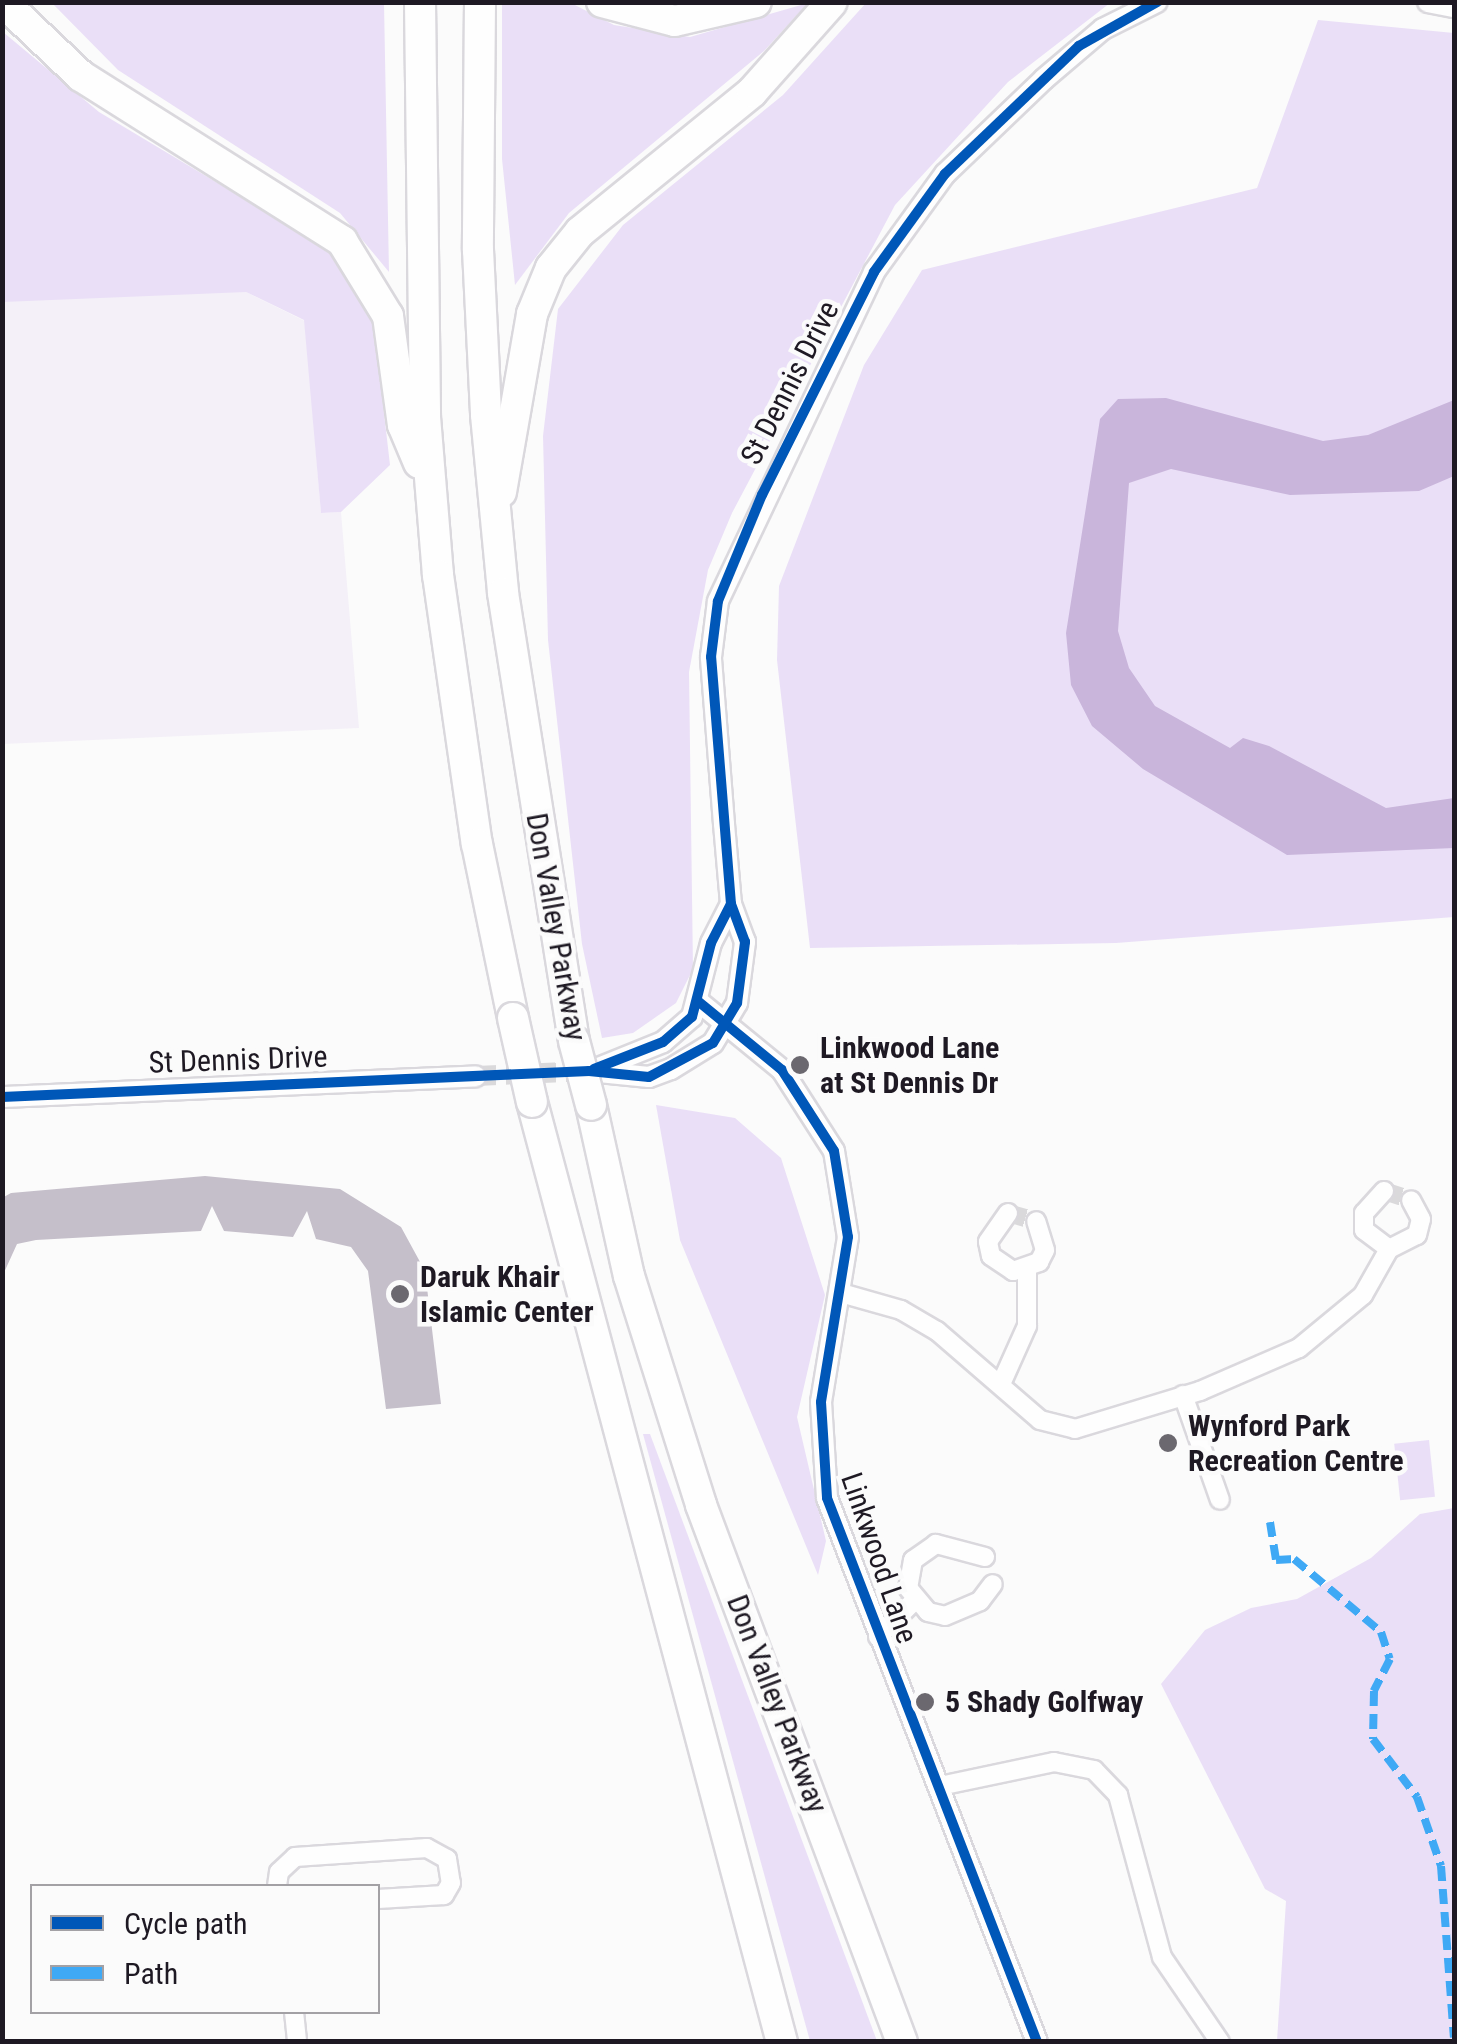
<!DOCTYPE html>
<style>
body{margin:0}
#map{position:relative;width:1457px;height:2044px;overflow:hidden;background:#fbfbfb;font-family:"Roboto Condensed",sans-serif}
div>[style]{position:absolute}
.built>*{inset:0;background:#f4f0f8}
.green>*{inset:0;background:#eadff7;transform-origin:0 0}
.water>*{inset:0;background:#c9b5db}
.building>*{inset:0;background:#c5bfca}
.minor-tunnel>*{height:18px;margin-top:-9px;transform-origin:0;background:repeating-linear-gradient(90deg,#dad9db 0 18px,transparent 0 27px)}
.tertiary-tunnel>*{height:20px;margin-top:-10px;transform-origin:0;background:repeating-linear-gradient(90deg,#dad9db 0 20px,transparent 0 30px)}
.roads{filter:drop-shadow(2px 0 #dad8dd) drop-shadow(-2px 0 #dad8dd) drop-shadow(0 2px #dad8dd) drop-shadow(0 -2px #dad8dd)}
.minor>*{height:18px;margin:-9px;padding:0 9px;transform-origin:9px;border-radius:9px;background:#fefefe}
.tertiary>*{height:20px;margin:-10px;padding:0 10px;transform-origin:10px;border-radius:10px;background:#fefefe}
.motorway>*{height:30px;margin:-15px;padding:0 15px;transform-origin:15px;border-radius:15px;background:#fefefe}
.bridges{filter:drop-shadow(2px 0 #dad8dd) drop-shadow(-2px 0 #dad8dd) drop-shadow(0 2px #dad8dd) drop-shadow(0 -2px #dad8dd)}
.motorway-bridge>*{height:30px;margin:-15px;padding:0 15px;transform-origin:15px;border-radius:15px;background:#fefefe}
.quiet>*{height:8px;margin-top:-4px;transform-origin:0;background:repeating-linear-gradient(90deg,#3fa9f5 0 15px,transparent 0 23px)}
.cycleway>*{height:10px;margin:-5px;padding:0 5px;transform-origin:5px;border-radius:5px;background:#0057b8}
.dots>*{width:28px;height:28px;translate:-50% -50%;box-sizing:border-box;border:5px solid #fbfbfb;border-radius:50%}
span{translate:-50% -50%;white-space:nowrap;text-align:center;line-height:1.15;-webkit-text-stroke:9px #fbfbfb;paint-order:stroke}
.street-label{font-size:30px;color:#1e1923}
.poi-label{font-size:30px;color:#1e1923;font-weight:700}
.left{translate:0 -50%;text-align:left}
.frame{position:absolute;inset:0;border:5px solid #1e1923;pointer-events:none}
.legend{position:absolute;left:30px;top:1884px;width:350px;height:130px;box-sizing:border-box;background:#fbfbfb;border:2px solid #a3a1a5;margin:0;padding:12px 18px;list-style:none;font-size:30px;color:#1e1923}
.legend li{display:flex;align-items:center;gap:20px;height:50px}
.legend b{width:50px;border:2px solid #a3a1a5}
</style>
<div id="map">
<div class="built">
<i style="clip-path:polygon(2px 98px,222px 261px,246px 292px,305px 321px,321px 513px,341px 512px,359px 728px,3px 744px)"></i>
</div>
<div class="green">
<i style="clip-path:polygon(52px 3px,384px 3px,389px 272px,340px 213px,118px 70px)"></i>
<i style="clip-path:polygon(502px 3px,571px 3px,614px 25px,690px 37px,808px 3px,764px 51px,569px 213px,515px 285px,502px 159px)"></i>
<i style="clip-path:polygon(866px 3px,1110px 3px,1008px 82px,895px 205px,732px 513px,708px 570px,689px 672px,693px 969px,676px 1003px,633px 1033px,602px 1038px,582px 944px,548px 640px,543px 436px,558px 309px,623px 225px,783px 95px)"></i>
<i style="clip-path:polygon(1318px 20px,1454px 33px,1454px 917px,1116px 943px,810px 948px,777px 660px,779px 586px,864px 365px,922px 270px,1257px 188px)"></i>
<i style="clip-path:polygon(3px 32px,99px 112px,326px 248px,355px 283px,374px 327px,390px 465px,341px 512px,321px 513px,304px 320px,246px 292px,3px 302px)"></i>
<i style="clip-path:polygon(656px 1105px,735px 1118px,781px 1158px,825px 1295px,797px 1417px,826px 1541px,818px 1575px,680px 1240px)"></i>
<i style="clip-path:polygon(643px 1434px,650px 1434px,877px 2041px,810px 2041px)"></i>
<i style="left:1429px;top:1440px;width:57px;height:35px;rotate:84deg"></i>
<i style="clip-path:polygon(1454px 1508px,1454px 2041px,1277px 2041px,1286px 1901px,1265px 1889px,1161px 1684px,1205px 1630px,1251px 1608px,1297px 1599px,1371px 1558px,1420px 1514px)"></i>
</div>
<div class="water">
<i style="clip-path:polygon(1166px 398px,1323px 441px,1368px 435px,1454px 400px,1454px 476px,1419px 491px,1290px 495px,1171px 469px,1129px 483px,1118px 631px,1129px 668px,1155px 706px,1230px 748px,1243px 738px,1269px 746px,1386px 808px,1454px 798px,1454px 848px,1287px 855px,1143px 769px,1092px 726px,1071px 685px,1066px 633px,1100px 419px,1118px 399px)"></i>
</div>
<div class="building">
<i style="clip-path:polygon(205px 1176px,340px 1189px,401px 1227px,425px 1271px,441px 1404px,386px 1409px,368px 1271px,351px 1247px,316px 1239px,307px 1211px,293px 1237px,224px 1231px,212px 1206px,201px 1231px,36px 1240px,17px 1244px,2px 1277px,2px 1198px,11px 1193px)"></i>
</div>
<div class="minor-tunnel">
<i style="left:1384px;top:1191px;width:28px;rotate:18deg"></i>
<i style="left:1008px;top:1213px;width:29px;rotate:16deg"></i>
</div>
<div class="tertiary-tunnel">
<i style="left:476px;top:1076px;width:113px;rotate:-2.5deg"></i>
</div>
<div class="roads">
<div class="minor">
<i style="left:1384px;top:1191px;width:30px;rotate:132deg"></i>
<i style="left:1364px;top:1213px;width:17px;rotate:90deg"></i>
<i style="left:1364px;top:1230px;width:31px;rotate:37deg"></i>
<i style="left:1389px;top:1249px;width:31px;rotate:-27deg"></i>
<i style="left:1417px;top:1235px;width:16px;rotate:-76deg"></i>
<i style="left:1421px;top:1219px;width:21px;rotate:-118deg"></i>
<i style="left:1008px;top:1213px;width:35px;rotate:125deg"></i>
<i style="left:988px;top:1242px;width:14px;rotate:78deg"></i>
<i style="left:991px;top:1256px;width:27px;rotate:34deg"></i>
<i style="left:1013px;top:1271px;width:28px;rotate:-19deg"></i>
<i style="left:1039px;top:1262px;width:13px;rotate:-63deg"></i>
<i style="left:1045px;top:1250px;width:30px;rotate:-107deg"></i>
<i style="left:841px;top:1293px;width:62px;rotate:15.8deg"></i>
<i style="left:901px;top:1310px;width:42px;rotate:30.3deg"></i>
<i style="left:937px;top:1331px;width:136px;rotate:40.8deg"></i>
<i style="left:1040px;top:1420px;width:36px;rotate:14deg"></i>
<i style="left:1075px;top:1429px;width:131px;rotate:-16.9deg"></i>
<i style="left:1200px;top:1391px;width:108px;rotate:-23.5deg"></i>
<i style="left:1299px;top:1348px;width:83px;rotate:-39.6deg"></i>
<i style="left:1363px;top:1295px;width:53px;rotate:-60.5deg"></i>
<i style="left:1001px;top:1384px;width:64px;rotate:-65.9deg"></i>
<i style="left:1027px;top:1326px;width:56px;rotate:-90deg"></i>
<i style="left:1183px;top:1395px;width:111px;rotate:70.6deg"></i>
<i style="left:985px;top:1557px;width:51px;rotate:-165.1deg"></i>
<i style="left:936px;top:1544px;width:28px;rotate:145deg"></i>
<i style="left:913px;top:1560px;width:28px;rotate:100deg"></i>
<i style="left:908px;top:1588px;width:31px;rotate:50deg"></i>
<i style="left:928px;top:1612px;width:17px;rotate:13deg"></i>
<i style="left:945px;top:1616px;width:38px;rotate:-23deg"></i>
<i style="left:980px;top:1601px;width:21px;rotate:-53deg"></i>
<i style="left:878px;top:1637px;width:51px;rotate:-45deg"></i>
<i style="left:940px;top:1786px;width:116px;rotate:-11.9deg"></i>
<i style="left:1054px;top:1762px;width:41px;rotate:11.3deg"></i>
<i style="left:1094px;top:1770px;width:35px;rotate:46deg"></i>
<i style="left:1118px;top:1795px;width:168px;rotate:74.8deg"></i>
<i style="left:1162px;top:1957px;width:103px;rotate:55.7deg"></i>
<i style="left:277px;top:1886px;width:14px;rotate:-82deg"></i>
<i style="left:279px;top:1872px;width:22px;rotate:-43deg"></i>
<i style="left:295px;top:1857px;width:132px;rotate:-3.9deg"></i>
<i style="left:427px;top:1848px;width:23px;rotate:29deg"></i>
<i style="left:447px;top:1859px;width:24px;rotate:81deg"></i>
<i style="left:451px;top:1883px;width:14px;rotate:120deg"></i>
<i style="left:444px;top:1895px;width:66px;rotate:176.5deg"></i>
<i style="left:294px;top:2012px;width:30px;rotate:84deg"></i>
</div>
<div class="tertiary">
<i style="left:1428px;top:2px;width:26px;rotate:11deg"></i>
<i style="left:699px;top:1002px;width:107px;rotate:39.3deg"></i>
<i style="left:782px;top:1070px;width:96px;rotate:57.3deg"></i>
<i style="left:834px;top:1151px;width:87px;rotate:80.8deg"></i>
<i style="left:848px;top:1237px;width:167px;rotate:99.3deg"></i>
<i style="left:821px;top:1402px;width:96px;rotate:86.4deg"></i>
<i style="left:827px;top:1498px;width:583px;rotate:68.89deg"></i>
<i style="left:596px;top:1069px;width:72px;rotate:-21.9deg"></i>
<i style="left:663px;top:1042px;width:38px;rotate:-41deg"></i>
<i style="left:692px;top:1017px;width:76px;rotate:-75.6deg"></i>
<i style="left:711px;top:943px;width:44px;rotate:-62.9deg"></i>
<i style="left:589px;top:1071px;width:60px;rotate:5.7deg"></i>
<i style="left:649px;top:1077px;width:23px;rotate:-20deg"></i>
<i style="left:671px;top:1069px;width:49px;rotate:-31.8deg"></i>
<i style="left:713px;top:1043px;width:47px;rotate:-59deg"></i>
<i style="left:737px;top:1003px;width:62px;rotate:-82.5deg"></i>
<i style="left:745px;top:942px;width:40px;rotate:-110.2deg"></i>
<i style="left:731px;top:904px;width:80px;rotate:-95deg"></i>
<i style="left:724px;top:824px;width:168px;rotate:-94.5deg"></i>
<i style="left:711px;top:657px;width:56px;rotate:-82.9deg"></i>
<i style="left:718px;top:601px;width:364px;rotate:-64.6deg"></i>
<i style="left:874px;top:272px;width:121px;rotate:-54.1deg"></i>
<i style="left:945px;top:174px;width:137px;rotate:-43.8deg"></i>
<i style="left:1044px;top:79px;width:77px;rotate:-40.3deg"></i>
<i style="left:1103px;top:29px;width:60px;rotate:-26.6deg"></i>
<i style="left:2px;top:1097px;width:474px;rotate:-2.5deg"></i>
</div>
<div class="motorway">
<i style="left:3px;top:2px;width:108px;rotate:43.5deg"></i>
<i style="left:81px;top:76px;width:309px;rotate:32.3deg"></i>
<i style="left:342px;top:241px;width:88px;rotate:58.5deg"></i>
<i style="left:388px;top:316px;width:110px;rotate:82.2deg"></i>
<i style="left:403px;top:425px;width:41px;rotate:67.2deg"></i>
<i style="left:420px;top:2px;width:415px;rotate:89.3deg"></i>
<i style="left:425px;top:417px;width:159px;rotate:85.3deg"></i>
<i style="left:438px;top:575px;width:272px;rotate:81.8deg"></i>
<i style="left:477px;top:844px;width:178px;rotate:78.3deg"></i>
<i style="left:480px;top:2px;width:248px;rotate:90.5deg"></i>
<i style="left:478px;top:250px;width:165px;rotate:87.2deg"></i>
<i style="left:486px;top:415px;width:179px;rotate:84.5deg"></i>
<i style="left:503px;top:593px;width:454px;rotate:81deg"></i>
<i style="left:602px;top:2px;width:75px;rotate:14.6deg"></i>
<i style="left:675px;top:21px;width:83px;rotate:-13.2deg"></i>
<i style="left:501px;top:492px;width:181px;rotate:-80.1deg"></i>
<i style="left:532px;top:314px;width:50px;rotate:-67.6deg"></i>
<i style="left:551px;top:268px;width:46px;rotate:-51.1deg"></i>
<i style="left:580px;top:232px;width:222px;rotate:-39.1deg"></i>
<i style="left:752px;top:92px;width:120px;rotate:-48.4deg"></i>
<i style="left:532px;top:1102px;width:973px;rotate:75.11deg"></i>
<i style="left:591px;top:1105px;width:175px;rotate:77.5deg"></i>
<i style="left:629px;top:1276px;width:240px;rotate:72.5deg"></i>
<i style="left:701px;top:1505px;width:573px;rotate:69.48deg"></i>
</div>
</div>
<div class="bridges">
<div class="motorway-bridge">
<i style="left:513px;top:1018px;width:86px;rotate:77.3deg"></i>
<i style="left:574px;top:1041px;width:66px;rotate:75.1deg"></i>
</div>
</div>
<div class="quiet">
<i style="left:1270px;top:1522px;width:38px;rotate:81deg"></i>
<i style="left:1276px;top:1560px;width:18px;rotate:-3deg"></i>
<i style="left:1294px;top:1559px;width:114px;rotate:40deg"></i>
<i style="left:1381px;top:1632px;width:28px;rotate:72deg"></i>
<i style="left:1390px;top:1659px;width:36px;rotate:117deg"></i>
<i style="left:1374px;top:1691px;width:48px;rotate:91.2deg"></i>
<i style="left:1373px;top:1739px;width:73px;rotate:52.8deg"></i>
<i style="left:1417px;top:1797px;width:73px;rotate:70.8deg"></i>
<i style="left:1441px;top:1866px;width:172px;rotate:85.7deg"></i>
</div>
<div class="cycleway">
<i style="left:699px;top:1002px;width:107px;rotate:39.3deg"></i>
<i style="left:782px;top:1070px;width:96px;rotate:57.3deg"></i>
<i style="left:834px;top:1151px;width:87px;rotate:80.8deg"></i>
<i style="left:848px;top:1237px;width:167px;rotate:99.3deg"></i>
<i style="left:821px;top:1402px;width:96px;rotate:86.4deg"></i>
<i style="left:827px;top:1498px;width:583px;rotate:68.89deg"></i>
<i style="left:594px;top:1069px;width:74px;rotate:-21.4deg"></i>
<i style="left:663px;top:1042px;width:38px;rotate:-41deg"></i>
<i style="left:692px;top:1017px;width:76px;rotate:-75.6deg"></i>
<i style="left:711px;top:943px;width:44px;rotate:-62.9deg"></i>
<i style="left:2px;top:1097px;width:588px;rotate:-2.54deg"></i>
<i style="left:589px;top:1071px;width:60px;rotate:5.7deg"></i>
<i style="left:649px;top:1077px;width:72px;rotate:-28deg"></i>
<i style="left:713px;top:1043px;width:47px;rotate:-59deg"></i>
<i style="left:737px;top:1003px;width:62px;rotate:-82.5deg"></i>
<i style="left:745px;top:942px;width:40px;rotate:-110.2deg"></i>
<i style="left:731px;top:904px;width:248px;rotate:-94.6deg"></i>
<i style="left:711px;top:657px;width:56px;rotate:-82.9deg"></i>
<i style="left:718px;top:601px;width:115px;rotate:-67.5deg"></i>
<i style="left:762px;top:495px;width:250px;rotate:-63.3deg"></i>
<i style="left:874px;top:272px;width:121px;rotate:-54.1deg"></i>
<i style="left:945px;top:174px;width:185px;rotate:-43.7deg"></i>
<i style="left:1079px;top:46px;width:90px;rotate:-29.4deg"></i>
</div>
<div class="dots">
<i style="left:800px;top:1065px;background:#6b686f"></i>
<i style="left:400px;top:1294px;background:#6b686f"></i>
<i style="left:1168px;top:1443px;background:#6b686f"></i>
<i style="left:925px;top:1702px;background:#6b686f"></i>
</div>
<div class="street-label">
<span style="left:790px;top:383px;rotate:-63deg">St Dennis Drive</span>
<span style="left:556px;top:927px;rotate:80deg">Don Valley Parkway</span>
<span style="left:238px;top:1060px;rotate:-2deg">St Dennis Drive</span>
<span style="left:879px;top:1558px;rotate:71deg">Linkwood Lane</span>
<span style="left:777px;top:1704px;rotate:69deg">Don Valley Parkway</span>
</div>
<div class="poi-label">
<span class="left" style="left:820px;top:1065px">Linkwood Lane<br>at St Dennis Dr</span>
<span class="left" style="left:420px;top:1294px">Daruk Khair<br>Islamic Center</span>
<span class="left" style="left:1188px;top:1443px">Wynford Park<br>Recreation Centre</span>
<span class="left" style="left:945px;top:1702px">5 Shady Golfway</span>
</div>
<div class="frame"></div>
<ul class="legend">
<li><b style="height:12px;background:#0057b8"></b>Cycle path</li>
<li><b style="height:12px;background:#3fa9f5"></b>Path</li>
</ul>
</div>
